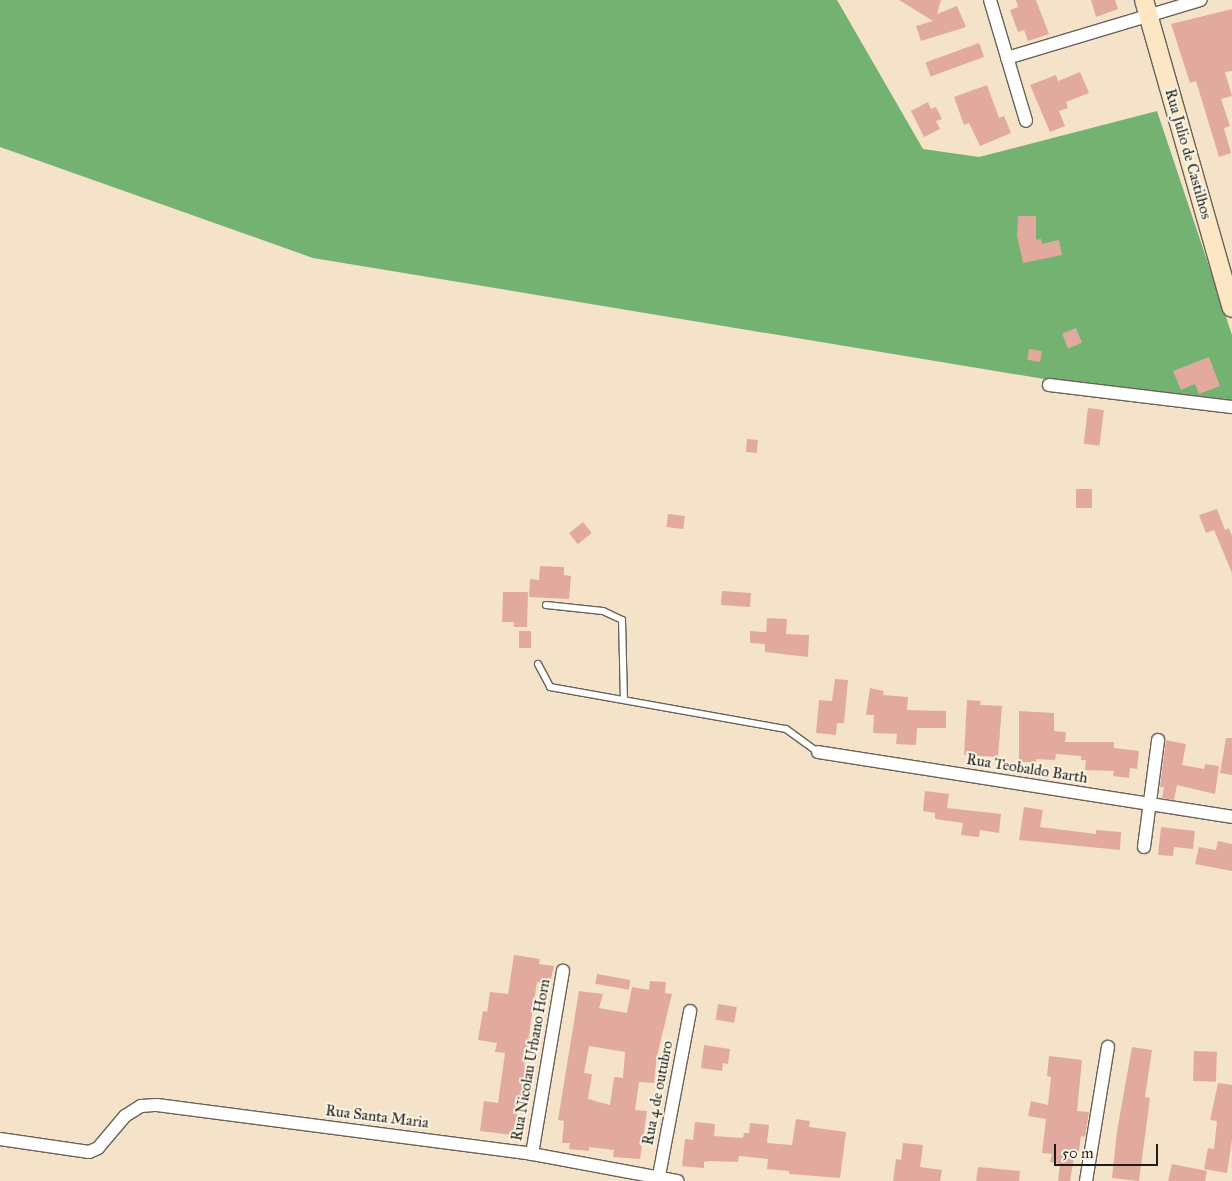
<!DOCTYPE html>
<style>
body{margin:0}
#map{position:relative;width:1232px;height:1181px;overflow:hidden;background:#f5e3c9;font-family:"IM FELL Great Primer",serif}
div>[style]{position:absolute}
.forest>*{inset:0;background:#74b272}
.building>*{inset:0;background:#e2aa9e;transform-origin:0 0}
.roads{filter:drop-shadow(1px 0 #686259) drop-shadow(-1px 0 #686259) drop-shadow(0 1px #686259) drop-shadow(0 -1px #686259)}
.service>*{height:6px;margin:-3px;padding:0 3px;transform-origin:3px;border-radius:3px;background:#fff}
.minor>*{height:12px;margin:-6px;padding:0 6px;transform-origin:6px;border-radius:6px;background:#fff}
.secondary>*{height:18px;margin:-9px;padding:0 9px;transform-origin:9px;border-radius:9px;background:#fce6c4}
span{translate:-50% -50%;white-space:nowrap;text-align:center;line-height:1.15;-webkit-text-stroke:4px #fcf5e5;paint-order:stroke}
.street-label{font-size:15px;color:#1c1c1c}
.scale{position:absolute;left:1054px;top:1144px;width:104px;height:22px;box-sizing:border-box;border:2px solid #1c1c1c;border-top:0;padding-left:6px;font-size:15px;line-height:18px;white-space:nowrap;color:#1c1c1c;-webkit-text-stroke:4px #fcf5e5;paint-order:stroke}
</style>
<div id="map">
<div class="forest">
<i style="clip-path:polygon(0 0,837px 0,923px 149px,979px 157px,1157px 111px,1232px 335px,1232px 401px,1044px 379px,313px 258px,0 147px)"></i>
</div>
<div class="building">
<i style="clip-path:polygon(899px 0,941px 0,937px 14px,957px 6px,966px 27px,921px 41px,916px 26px,933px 21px)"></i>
<i style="clip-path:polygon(1016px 0,1036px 0,1049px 34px,1028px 41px,1024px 30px,1018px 32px,1010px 10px,1018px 7px)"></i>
<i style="clip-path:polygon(1091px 0,1115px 0,1118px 9px,1096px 17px)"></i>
<i style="clip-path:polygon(1232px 9px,1232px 71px,1225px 72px,1232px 96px,1221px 99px,1230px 126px,1224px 128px,1231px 153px,1219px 157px,1196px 81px,1190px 83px,1171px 24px)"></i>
<i style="left:979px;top:43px;width:15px;height:57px;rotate:70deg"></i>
<i style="clip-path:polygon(1080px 72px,1089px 93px,1066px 102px,1068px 108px,1059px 111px,1065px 126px,1050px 132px,1030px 85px,1056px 75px,1058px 81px)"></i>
<i style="clip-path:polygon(987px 85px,999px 118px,1004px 116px,1011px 133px,980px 146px,969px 123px,964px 125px,954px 97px)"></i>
<i style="clip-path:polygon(928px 102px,931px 109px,936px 107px,942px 119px,936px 121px,940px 129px,924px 137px,911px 111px)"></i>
<i style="clip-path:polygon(1018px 216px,1036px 216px,1036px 240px,1041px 239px,1042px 244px,1059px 240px,1062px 255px,1023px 263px,1017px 236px)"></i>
<i style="left:1076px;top:328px;width:16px;height:15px;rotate:68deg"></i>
<i style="left:1029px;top:349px;width:13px;height:11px;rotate:9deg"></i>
<i style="clip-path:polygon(1209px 357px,1220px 386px,1199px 394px,1195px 384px,1181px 390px,1173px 371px)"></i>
<i style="left:1088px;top:408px;width:16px;height:36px;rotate:7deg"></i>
<i style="left:747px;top:439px;width:11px;height:13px;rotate:5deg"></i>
<i style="left:1076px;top:489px;width:16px;height:19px"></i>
<i style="clip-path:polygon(1217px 509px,1225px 530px,1229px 528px,1232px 536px,1232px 573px,1214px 530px,1206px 533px,1199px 515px)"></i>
<i style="left:668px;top:514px;width:17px;height:13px;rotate:7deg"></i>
<i style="left:583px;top:522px;width:14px;height:18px;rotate:51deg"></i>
<i style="clip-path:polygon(540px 566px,564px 567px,564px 575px,571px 576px,569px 599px,529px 597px,530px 579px,539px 580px)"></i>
<i style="left:722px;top:591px;width:29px;height:14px;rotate:4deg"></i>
<i style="clip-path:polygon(503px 592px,528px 592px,527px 627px,514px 627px,514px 622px,502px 622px)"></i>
<i style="clip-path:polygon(767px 618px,787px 619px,786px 634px,809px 635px,808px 657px,765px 652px,765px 644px,750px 643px,750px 631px,766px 632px)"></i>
<i style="left:519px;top:631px;width:12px;height:17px"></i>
<i style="clip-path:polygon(835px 679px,848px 680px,844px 723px,837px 723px,836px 735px,816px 733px,819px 700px,832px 701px)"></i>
<i style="clip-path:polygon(870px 688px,884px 691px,883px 695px,908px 697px,907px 710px,946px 711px,946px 728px,917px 728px,916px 745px,896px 744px,897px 734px,873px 733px,874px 715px,866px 715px)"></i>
<i style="clip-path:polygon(967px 700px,981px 701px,980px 705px,1002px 706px,998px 757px,964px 755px)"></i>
<i style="clip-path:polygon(1019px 711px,1054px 713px,1054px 731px,1066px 732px,1065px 742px,1114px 742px,1114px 748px,1139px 751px,1137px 769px,1130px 768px,1129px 778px,1113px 776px,1114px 771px,1085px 770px,1086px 760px,1081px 760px,1081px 756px,1056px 754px,1055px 760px,1036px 759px,1036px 762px,1019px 762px)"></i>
<i style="clip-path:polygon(1226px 738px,1232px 738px,1232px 775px,1220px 773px)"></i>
<i style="clip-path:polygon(1166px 740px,1186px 744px,1182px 765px,1204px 769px,1205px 764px,1219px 766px,1215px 794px,1177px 785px,1174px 800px,1162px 798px,1164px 787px,1160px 787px)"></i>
<i style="clip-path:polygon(925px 791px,949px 794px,947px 808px,1001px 814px,999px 833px,980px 830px,979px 837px,961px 835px,963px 823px,935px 819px,935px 813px,923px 811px)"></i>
<i style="clip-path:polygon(1024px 807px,1043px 810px,1040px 827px,1096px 834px,1096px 830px,1121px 832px,1120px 850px,1019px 840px)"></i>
<i style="clip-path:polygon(1161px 827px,1195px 831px,1193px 849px,1174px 847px,1173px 856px,1158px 855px)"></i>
<i style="clip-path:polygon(1218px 841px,1232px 844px,1232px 871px,1195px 864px,1199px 847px,1216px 850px)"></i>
<i style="clip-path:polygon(514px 955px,540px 959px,539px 964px,554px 966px,550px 984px,537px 982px,524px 1068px,532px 1069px,529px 1094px,522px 1094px,512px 1135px,480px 1131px,484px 1101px,498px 1103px,505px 1053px,495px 1052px,497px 1043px,478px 1040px,483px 1011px,487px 1012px,490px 992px,508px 994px)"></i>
<i style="left:597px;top:974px;width:34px;height:10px;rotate:10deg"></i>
<i style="clip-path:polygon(evenodd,650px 981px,666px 982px,665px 993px,672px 994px,657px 1056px,654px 1083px,639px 1082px,635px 1110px,647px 1111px,640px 1159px,613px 1157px,614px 1150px,589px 1147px,589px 1151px,569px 1149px,570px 1143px,562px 1143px,564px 1121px,558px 1120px,579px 991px,603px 994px,599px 1008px,627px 1013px,632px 987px,649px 990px,650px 981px,589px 1046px,625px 1052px,623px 1078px,614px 1077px,610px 1105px,588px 1099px,592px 1074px,584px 1073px,589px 1046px)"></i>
<i style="left:718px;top:1004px;width:19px;height:16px;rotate:9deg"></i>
<i style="clip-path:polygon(704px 1045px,730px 1049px,728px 1064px,723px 1063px,722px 1071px,701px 1068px)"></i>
<i style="clip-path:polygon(1132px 1047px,1152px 1050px,1145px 1097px,1150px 1098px,1139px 1181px,1112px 1178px,1117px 1131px)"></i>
<i style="left:1194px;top:1051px;width:23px;height:30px;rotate:2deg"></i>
<i style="clip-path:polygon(1049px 1056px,1082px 1060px,1077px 1111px,1089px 1112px,1085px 1137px,1081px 1136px,1078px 1158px,1074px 1157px,1070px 1181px,1058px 1181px,1060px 1164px,1050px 1162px,1052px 1154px,1042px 1153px,1046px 1119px,1028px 1116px,1031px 1101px,1048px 1105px,1051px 1077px,1047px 1076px)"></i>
<i style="clip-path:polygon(1218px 1083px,1232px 1085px,1232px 1140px,1227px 1173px,1204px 1169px,1208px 1148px,1214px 1149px,1217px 1121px,1210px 1120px)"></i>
<i style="clip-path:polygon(796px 1119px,810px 1121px,809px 1127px,846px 1132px,840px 1178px,789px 1174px,789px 1171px,767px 1169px,768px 1159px,739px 1156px,738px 1162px,710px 1161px,704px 1162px,704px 1168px,682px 1166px,685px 1139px,693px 1140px,695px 1122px,715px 1124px,714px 1136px,743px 1138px,744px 1133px,749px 1133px,750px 1123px,769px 1125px,767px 1143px,792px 1145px)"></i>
<i style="clip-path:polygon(903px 1143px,923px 1145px,920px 1167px,942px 1170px,940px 1181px,893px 1181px,896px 1159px,901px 1160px)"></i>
<i style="clip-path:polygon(1172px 1164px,1207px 1171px,1205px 1181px,1168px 1181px)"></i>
<i style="clip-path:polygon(978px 1167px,1020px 1171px,1019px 1181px,976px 1181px)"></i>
</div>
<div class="roads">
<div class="service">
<i style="left:546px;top:605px;width:57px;rotate:6deg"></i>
<i style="left:603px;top:611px;width:21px;rotate:25deg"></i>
<i style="left:622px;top:620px;width:80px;rotate:88.6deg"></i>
<i style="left:538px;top:664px;width:26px;rotate:62deg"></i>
<i style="left:550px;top:687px;width:240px;rotate:10.1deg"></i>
<i style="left:786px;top:729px;width:39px;rotate:36deg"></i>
</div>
<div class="minor">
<i style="left:990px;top:0;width:126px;rotate:73.4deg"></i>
<i style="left:1007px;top:58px;width:202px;rotate:-16.7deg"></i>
<i style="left:1049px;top:385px;width:184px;rotate:6.9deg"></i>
<i style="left:818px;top:752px;width:419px;rotate:8.9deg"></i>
<i style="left:1144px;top:847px;width:108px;rotate:-82.5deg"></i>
<i style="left:0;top:1139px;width:90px;rotate:8.3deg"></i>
<i style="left:89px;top:1152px;width:10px;rotate:-24deg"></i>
<i style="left:98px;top:1148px;width:42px;rotate:-49.8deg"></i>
<i style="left:125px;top:1116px;width:19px;rotate:-32deg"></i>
<i style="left:141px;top:1106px;width:16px;rotate:-4deg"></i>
<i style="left:157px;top:1105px;width:378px;rotate:7.4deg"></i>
<i style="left:532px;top:1154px;width:148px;rotate:10.5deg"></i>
<i style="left:532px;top:1154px;width:186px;rotate:-80.4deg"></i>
<i style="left:658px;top:1181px;width:173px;rotate:-79.3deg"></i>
<i style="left:1086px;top:1181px;width:136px;rotate:-80.7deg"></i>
</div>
<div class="secondary">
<i style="left:1144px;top:0;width:320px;rotate:74.1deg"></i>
</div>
</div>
<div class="street-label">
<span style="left:1188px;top:154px;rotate:74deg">Rua Julio de Castilhos</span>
<span style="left:1027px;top:769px;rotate:9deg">Rua Teobaldo Barth</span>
<span style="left:531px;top:1060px;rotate:-80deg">Rua Nicolau Urbano Horn</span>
<span style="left:658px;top:1093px;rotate:-79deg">Rua 4 de outubro</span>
<span style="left:377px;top:1117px;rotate:7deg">Rua Santa Maria</span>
</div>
<div class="scale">50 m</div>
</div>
